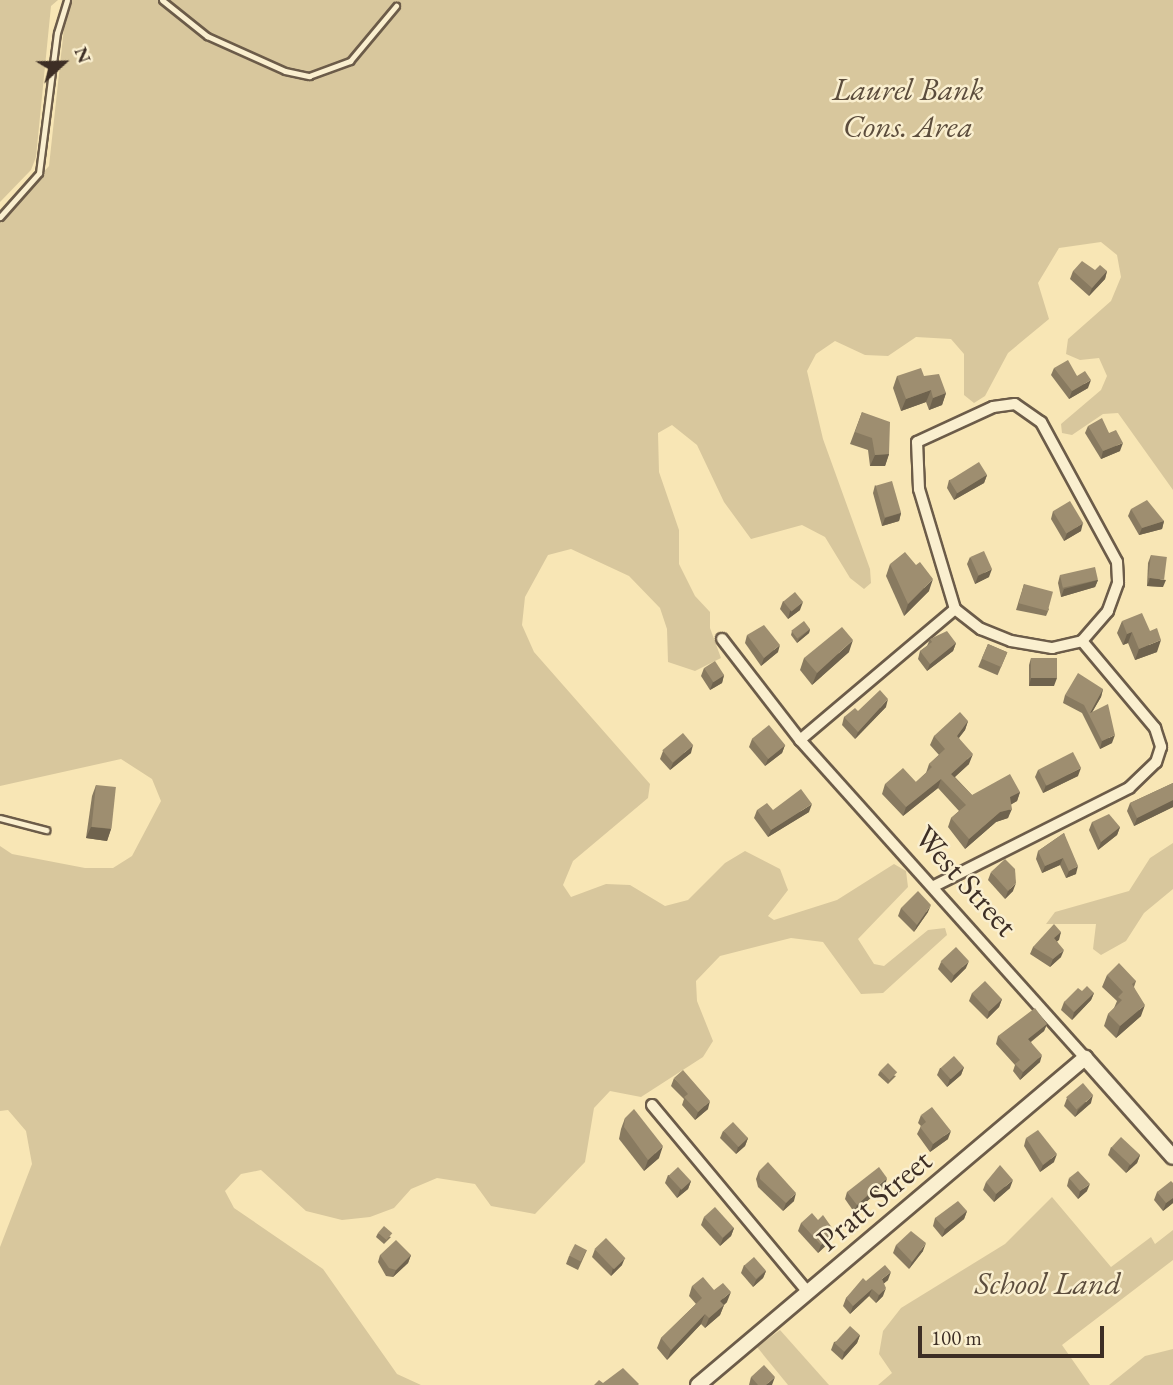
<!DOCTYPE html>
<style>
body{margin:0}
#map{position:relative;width:1173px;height:1385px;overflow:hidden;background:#f8e6b5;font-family:"EB Garamond",serif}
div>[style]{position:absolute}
.green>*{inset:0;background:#d8c79d}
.roads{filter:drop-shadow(2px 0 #6c5c49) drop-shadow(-2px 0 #6c5c49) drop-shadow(0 2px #6c5c49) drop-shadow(0 -2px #6c5c49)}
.service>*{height:5px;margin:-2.5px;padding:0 2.5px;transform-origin:2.5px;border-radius:2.5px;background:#faefcf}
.minor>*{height:10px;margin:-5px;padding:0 5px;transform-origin:5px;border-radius:5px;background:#faefcf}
.tertiary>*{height:14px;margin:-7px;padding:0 7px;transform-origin:7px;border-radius:7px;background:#faefcf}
.wall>*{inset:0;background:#887a60;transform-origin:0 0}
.shaded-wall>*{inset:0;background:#6f634e}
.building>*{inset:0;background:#9e8e70;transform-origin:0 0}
span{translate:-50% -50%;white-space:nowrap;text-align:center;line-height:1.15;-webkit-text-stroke:5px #faefcf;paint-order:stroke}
.park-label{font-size:32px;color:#5c4d3d;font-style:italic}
.street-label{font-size:32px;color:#3d2e25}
.north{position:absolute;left:28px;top:28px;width:70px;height:70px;-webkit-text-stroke:5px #faefcf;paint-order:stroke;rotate:68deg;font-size:19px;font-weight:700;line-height:28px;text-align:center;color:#3d2e25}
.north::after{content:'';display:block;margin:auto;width:24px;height:32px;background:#3d2e25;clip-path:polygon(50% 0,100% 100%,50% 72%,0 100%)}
.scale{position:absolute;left:918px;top:1326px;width:186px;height:32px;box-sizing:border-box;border:4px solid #3d2e25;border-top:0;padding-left:9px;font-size:21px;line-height:24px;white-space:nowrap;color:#3d2e25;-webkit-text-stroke:5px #faefcf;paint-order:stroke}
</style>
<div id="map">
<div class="green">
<i style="clip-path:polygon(0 0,58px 0,51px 6px,36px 157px,31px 170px,0 202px)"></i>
<i style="clip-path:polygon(67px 0,1173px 0,1173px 490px,1118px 413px,1103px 414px,1072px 435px,1062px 433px,1061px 424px,1101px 390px,1107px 376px,1099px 358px,1080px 360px,1066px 354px,1068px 339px,1111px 301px,1121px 277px,1117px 255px,1101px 242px,1059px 248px,1038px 283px,1049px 319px,1008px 353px,985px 396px,974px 403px,964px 395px,964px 354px,951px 339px,916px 337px,888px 356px,865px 355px,835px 341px,816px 354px,807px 371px,823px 439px,870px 569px,871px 583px,864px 589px,850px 578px,825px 537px,802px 525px,751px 539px,724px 502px,697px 445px,672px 425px,658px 433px,659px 472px,679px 530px,679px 564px,695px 596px,710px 612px,710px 628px,721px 658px,695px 671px,668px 662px,667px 629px,660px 608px,629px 576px,571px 549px,548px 555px,525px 597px,522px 625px,534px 652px,650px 784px,648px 798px,573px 861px,563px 885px,571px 897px,606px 884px,630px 885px,665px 906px,688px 900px,725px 863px,745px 851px,780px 869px,788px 890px,768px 916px,774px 920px,837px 900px,894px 864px,906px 871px,908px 887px,858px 939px,874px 964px,884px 966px,928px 930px,945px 928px,947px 935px,883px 993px,861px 994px,823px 942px,791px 938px,720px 956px,696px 981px,697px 1001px,713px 1041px,703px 1057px,641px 1097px,610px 1091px,594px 1108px,585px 1162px,535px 1214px,491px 1206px,475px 1184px,437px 1178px,411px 1189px,394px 1208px,370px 1217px,342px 1220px,306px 1211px,261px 1170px,241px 1174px,225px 1191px,234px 1208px,323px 1269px,397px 1374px,421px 1385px,0 1385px,0 1247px,32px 1164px,26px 1131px,8px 1110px,0 1111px,0 846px,12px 854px,85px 868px,113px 868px,132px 856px,161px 801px,152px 779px,121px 759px,0 786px,0 221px,49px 166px)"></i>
<i style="clip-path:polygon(1173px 843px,1173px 889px,1144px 913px,1126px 941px,1101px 955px,1093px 949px,1096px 924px,1046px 924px,1055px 912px,1129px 891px,1150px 858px)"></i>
<i style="clip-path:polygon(1052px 1197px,1111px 1267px,1151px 1237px,1155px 1244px,1173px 1230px,1173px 1260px,1062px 1345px,1090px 1385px,878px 1385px,892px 1373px,879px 1354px,883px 1331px,901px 1308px,1005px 1244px)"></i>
<i style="clip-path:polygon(780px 1330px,829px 1385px,788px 1385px,757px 1347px)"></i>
<i style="clip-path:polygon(1173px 1349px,1173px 1385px,1109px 1385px,1145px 1356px)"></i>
</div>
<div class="roads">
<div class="service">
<i style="left:162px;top:0;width:58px;rotate:38.7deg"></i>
<i style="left:207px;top:36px;width:85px;rotate:24.2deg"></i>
<i style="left:285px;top:71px;width:25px;rotate:12deg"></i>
<i style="left:309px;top:76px;width:44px;rotate:-20.1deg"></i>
<i style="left:350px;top:61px;width:72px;rotate:-50.1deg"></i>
<i style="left:0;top:217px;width:59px;rotate:-48.4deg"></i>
<i style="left:39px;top:173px;width:141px;rotate:-82.7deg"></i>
<i style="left:57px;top:33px;width:34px;rotate:-73deg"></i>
<i style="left:0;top:818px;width:48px;rotate:14.6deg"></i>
</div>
<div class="minor">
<i style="left:955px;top:609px;width:125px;rotate:-106.7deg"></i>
<i style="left:919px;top:489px;width:47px;rotate:-92.4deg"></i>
<i style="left:917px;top:442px;width:84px;rotate:-24.7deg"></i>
<i style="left:993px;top:407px;width:22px;rotate:-8deg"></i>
<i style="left:1015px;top:404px;width:32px;rotate:35deg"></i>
<i style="left:1041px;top:422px;width:159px;rotate:61.5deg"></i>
<i style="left:1117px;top:562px;width:21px;rotate:87deg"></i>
<i style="left:1118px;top:583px;width:30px;rotate:110deg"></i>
<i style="left:1108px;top:611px;width:40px;rotate:131deg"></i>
<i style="left:722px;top:639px;width:128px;rotate:52.3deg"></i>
<i style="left:800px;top:740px;width:427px;rotate:48.1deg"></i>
<i style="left:800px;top:740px;width:203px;rotate:-40.2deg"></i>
<i style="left:955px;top:609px;width:33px;rotate:38deg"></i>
<i style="left:981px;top:629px;width:32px;rotate:22deg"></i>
<i style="left:1011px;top:641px;width:42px;rotate:9.7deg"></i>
<i style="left:1052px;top:648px;width:31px;rotate:-13deg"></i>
<i style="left:1082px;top:641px;width:114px;rotate:50deg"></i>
<i style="left:1155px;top:728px;width:20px;rotate:72deg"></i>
<i style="left:1161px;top:747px;width:16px;rotate:108deg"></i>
<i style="left:1156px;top:762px;width:37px;rotate:136deg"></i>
<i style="left:1129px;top:788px;width:218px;rotate:153.3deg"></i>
<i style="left:652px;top:1105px;width:244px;rotate:50.2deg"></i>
</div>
<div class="tertiary">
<i style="left:698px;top:1385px;width:507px;rotate:-40.2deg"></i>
<i style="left:1085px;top:1058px;width:132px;rotate:48.4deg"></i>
</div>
</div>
<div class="wall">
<i style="clip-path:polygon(1073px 271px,1107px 271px,1105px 279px,1089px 296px,1070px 279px)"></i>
<i style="clip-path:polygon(1054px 368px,1077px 376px,1088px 388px,1069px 399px,1051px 375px)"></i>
<i style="clip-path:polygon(897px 376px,924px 376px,946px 393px,942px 405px,929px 410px,926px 402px,901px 411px,893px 388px)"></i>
<i style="clip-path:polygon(862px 412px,889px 454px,885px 466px,870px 466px,868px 450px,850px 444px)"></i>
<i style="clip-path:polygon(1088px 426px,1109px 433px,1120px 451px,1101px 459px,1085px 433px)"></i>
<i style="clip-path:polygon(987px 475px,984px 483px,954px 500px,947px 488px,949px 480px)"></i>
<i style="clip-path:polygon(875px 485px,901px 513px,899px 521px,882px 526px,873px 493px)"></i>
<i style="clip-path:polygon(1131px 509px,1164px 521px,1162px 529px,1139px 535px,1128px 516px)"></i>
<i style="clip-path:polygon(1053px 511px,1081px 531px,1064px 541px,1051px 519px)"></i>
<i style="clip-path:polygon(1151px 555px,1163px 587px,1147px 586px,1148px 563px)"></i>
<i style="clip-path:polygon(970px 557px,989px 577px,975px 584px,967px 564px)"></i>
<i style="clip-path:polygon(890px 564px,929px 591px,904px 616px,886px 576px)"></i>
<i style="clip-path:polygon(1060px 575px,1098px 580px,1095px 587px,1061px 597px,1058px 583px)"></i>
<i style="clip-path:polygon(1024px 584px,1049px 609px,1046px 616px,1016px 610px)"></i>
<i style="clip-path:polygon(783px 601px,800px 610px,788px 619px,780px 609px)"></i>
<i style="clip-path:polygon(1122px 621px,1157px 652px,1135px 660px,1128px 643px,1123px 645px,1117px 633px)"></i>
<i style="clip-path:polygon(810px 629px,809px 633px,797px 643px,791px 635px,792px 631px)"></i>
<i style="clip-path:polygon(747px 635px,778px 652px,761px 666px,745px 643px)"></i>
<i style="clip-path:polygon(930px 639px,956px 643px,953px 651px,927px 671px,918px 659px,920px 651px,927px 646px)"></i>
<i style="left:988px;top:644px;width:21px;height:25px;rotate:23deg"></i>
<i style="clip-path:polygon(849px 652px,812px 685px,800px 670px,804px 658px)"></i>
<i style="clip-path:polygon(1031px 658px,1054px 686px,1029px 686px,1029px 665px)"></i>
<i style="clip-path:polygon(704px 668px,724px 675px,722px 683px,710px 690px,701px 676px)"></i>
<i style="clip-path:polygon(1103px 689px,1101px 697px,1092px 712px,1112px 743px,1100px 749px,1082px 713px,1063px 703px,1065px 695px)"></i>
<i style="clip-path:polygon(886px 707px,855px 739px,842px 725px,844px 717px,858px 711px)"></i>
<i style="clip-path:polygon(968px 721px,965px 730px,959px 738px,969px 764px,955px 777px,972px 795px,1020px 792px,1017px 801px,1011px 804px,1008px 818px,996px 822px,965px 849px,948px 827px,951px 818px,959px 811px,938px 788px,903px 816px,882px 794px,885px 784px,916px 782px,926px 773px,929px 764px,939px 755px,930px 745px,934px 736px)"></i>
<i style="clip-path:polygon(752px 739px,785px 745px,782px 753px,765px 766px,749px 747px)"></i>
<i style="clip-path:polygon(663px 751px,691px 753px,670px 770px,660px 759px)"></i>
<i style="clip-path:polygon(1038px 770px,1078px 776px,1043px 793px,1035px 777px)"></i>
<i style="clip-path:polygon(1173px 783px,1173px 807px,1134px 826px,1127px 811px,1130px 803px)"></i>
<i style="clip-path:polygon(96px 785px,111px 829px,107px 841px,86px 838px,92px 796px)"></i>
<i style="clip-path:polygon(757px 810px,773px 810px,809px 812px,768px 837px,754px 818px)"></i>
<i style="clip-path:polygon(1092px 822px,1120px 827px,1117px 835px,1098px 850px,1089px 830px)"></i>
<i style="clip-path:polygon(1064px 833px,1076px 874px,1066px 878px,1060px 865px,1042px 873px,1036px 859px,1038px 851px)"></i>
<i style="clip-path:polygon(991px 872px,1013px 891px,1005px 899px,988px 880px)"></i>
<i style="clip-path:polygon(901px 908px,928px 912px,914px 932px,898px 916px)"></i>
<i style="clip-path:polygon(1061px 932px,1057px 941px,1061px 957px,1050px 967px,1030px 954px,1033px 947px)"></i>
<i style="clip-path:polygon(941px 962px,966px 968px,951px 983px,938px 969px)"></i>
<i style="clip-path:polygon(1107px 975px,1136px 981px,1134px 987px,1141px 1016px,1116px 1038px,1104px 1026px,1108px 1014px,1114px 1008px,1117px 1001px,1102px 987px)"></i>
<i style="clip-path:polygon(1082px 991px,1094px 993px,1091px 1000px,1072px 1020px,1061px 1010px,1064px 1002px)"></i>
<i style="clip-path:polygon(972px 993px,1002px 999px,999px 1007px,987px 1019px,969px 1001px)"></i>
<i style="clip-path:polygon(1047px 1024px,1044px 1031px,1031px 1042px,1040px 1062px,1020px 1080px,1013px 1071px,1015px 1065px,996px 1044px,998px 1036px)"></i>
<i style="clip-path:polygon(964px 1067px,961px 1075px,947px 1087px,937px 1075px,940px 1068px)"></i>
<i style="clip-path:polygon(880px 1071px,896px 1076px,888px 1084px,878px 1075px)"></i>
<i style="clip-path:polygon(674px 1078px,708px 1109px,695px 1120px,682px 1105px,684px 1099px,671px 1086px)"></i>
<i style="clip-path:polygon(1067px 1098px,1091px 1103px,1075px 1117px,1064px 1106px)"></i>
<i style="clip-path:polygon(921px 1115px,948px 1139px,930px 1152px,917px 1134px,921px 1126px,918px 1123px)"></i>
<i style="clip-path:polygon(625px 1118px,659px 1158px,644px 1171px,619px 1139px,621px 1129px)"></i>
<i style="clip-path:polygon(723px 1131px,748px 1138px,745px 1146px,736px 1154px,720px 1138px)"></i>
<i style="clip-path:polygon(1026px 1138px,1054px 1162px,1040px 1172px,1024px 1146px)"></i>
<i style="clip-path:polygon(1111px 1147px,1140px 1155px,1137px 1163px,1126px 1173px,1108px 1155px)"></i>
<i style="clip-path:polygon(759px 1171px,794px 1201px,783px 1211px,758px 1187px,756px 1179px)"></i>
<i style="clip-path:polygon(668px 1175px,691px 1181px,688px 1189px,677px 1198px,665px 1183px)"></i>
<i style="clip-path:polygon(1069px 1178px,1087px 1191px,1078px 1199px,1067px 1186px)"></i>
<i style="clip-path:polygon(986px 1182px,1010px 1188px,994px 1202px,983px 1190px)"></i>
<i style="clip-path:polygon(1173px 1183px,1173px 1203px,1163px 1211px,1154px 1200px,1157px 1192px)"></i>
<i style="clip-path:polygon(885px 1186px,854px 1212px,845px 1199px,847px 1192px)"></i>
<i style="clip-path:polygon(967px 1211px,964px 1219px,942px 1237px,933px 1226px,935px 1218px)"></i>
<i style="clip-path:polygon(704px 1217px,734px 1228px,731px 1236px,720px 1246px,701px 1225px)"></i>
<i style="clip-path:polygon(818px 1220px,832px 1240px,818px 1253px,798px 1231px,801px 1223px)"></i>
<i style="clip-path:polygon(378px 1233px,391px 1237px,384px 1244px,376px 1237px)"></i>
<i style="clip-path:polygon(896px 1245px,923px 1251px,909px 1269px,893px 1253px)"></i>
<i style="clip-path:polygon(595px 1249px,622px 1265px,611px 1276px,592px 1257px)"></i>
<i style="clip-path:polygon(587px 1250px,578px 1270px,566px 1264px,569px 1256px)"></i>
<i style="clip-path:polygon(380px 1255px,411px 1255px,408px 1263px,393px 1277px,386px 1276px,378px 1262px)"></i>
<i style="clip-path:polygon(744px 1265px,766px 1271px,763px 1278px,753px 1287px,741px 1273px)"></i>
<i style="clip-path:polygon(888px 1280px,884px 1283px,883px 1296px,876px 1303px,869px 1296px,850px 1314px,843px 1306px,846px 1298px,866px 1281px)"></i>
<i style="clip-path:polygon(692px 1286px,714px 1290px,727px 1302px,724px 1305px,720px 1315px,705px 1328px,701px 1324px,667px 1360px,657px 1348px,661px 1338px,696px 1304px,689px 1296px)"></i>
<i style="clip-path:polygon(860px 1335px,857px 1343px,842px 1360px,831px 1350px,834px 1342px)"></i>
<i style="clip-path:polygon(751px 1377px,772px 1385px,749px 1385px)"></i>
</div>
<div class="shaded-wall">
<i style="clip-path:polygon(1107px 271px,1105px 279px,1089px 296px,1092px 288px)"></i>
<i style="clip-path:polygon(1091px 380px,1088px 388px,1069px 399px,1072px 391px)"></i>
<i style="clip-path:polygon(931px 390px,926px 402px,901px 411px,906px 399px)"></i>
<i style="clip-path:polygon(946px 393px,942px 405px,929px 410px,933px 398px)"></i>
<i style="clip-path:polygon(1123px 443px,1120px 451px,1101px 459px,1103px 451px)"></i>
<i style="clip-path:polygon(889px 454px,885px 466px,870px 466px,875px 455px)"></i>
<i style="clip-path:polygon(987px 475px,984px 483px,954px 500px,957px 493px)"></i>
<i style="clip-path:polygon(901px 513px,899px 521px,882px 526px,885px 518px)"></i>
<i style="clip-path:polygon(1164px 521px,1162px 529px,1139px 535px,1142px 528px)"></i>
<i style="clip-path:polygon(1083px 523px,1081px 531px,1064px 541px,1067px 533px)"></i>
<i style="clip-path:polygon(992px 569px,989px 577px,975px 584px,978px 576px)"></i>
<i style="clip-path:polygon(1150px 578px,1166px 580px,1163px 587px,1147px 586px)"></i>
<i style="clip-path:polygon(933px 579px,929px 591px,904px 616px,908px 604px)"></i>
<i style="clip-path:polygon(1098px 580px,1095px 587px,1061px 597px,1064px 589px)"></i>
<i style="clip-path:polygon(803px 602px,800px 610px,788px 619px,790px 611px)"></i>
<i style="clip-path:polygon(810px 629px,809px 633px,797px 643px,799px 639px)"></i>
<i style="clip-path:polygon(1132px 632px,1128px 643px,1123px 645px,1127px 634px)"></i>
<i style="clip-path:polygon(853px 640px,849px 652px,812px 685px,817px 673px)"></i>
<i style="clip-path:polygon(1161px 640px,1157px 652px,1135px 660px,1139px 649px)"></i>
<i style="clip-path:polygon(956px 643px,953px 651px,927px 671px,930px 664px)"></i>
<i style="clip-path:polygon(780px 645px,778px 652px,761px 666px,764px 658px)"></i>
<i style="clip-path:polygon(724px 675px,722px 683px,710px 690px,713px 682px)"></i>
<i style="clip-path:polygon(1031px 678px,1057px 678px,1054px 686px,1029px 686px)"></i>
<i style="clip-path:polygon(1103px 689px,1101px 697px,1090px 716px,1089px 715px)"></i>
<i style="clip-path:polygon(888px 699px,886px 707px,855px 739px,858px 732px)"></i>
<i style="clip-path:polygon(968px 721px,965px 730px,953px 745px,957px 736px)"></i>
<i style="clip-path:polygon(1115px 735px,1112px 743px,1100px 749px,1102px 741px)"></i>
<i style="clip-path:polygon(693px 745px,691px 753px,670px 770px,673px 763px)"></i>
<i style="clip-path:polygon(785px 745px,782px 753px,765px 766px,768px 759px)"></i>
<i style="clip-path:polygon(973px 754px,969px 764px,948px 783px,951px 774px)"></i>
<i style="clip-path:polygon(1081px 768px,1078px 776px,1043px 793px,1046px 785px)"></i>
<i style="clip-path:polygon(941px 779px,938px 788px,903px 816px,906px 807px)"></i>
<i style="clip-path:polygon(1020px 792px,1017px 801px,1007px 807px,1010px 797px)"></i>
<i style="clip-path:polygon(1173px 800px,1173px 807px,1134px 826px,1137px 818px)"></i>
<i style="clip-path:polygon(812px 804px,809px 812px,768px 837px,771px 830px)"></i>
<i style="clip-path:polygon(1012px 809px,1008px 818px,996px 822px,965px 849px,969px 839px,1000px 812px)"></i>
<i style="clip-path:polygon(91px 827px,111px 829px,107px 841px,86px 838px)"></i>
<i style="clip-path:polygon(1120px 827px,1117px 835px,1098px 850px,1101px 842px)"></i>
<i style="clip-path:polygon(1063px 858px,1060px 865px,1042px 873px,1045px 866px)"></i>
<i style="clip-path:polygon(1078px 866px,1076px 874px,1066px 878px,1069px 871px)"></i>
<i style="clip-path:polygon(1016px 883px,1013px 891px,1005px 899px,1008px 891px)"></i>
<i style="clip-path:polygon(931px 905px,928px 912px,914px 932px,917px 925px)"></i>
<i style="clip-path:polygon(1061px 932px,1059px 940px,1051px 946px,1054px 938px)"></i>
<i style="clip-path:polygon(1064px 950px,1061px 957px,1050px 967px,1053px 959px)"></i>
<i style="clip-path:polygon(969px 961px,966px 968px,951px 983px,954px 975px)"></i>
<i style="clip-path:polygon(1094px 993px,1091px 1000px,1072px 1020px,1074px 1012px)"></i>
<i style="clip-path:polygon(1002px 999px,999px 1007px,987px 1019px,989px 1011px)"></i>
<i style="clip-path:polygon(1145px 1005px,1141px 1016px,1116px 1038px,1120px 1026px)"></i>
<i style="clip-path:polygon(1047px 1024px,1044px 1031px,1025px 1046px,1028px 1039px)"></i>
<i style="clip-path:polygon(1042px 1055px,1040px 1062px,1020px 1080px,1023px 1072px)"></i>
<i style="clip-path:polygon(964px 1067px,961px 1075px,947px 1087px,950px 1079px)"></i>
<i style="clip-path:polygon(1093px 1095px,1091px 1103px,1075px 1117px,1078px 1110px)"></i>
<i style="clip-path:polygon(710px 1101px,708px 1109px,695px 1120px,698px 1112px)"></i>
<i style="clip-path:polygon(951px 1131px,948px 1139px,930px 1152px,933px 1144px)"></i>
<i style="clip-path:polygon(748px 1138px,745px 1146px,736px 1154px,738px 1147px)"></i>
<i style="clip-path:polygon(663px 1146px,659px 1158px,644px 1171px,648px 1160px)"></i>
<i style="clip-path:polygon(1057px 1154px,1054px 1162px,1040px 1172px,1043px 1165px)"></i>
<i style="clip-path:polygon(1140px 1155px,1137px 1163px,1126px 1173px,1129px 1166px)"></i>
<i style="clip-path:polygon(887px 1178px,885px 1186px,854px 1212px,857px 1205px)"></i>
<i style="clip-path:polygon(1013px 1180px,1010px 1188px,994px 1202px,996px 1194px)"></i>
<i style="clip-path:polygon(691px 1181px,688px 1189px,677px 1198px,680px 1190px)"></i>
<i style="clip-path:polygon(1090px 1184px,1087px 1191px,1078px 1199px,1080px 1191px)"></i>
<i style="clip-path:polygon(796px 1193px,794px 1201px,783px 1211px,786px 1203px)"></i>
<i style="clip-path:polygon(1173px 1198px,1173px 1203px,1163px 1211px,1166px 1203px)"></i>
<i style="clip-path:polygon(967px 1211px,964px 1219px,942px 1237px,945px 1229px)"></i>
<i style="clip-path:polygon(734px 1228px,731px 1236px,720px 1246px,723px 1238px)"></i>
<i style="clip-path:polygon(835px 1232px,832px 1240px,818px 1253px,821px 1245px)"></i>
<i style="clip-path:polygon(926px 1243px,923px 1251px,909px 1269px,912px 1262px)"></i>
<i style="clip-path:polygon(411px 1255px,408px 1263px,393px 1277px,396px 1270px)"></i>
<i style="clip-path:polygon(625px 1258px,622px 1265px,611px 1276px,613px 1268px)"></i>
<i style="clip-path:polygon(766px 1271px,763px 1278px,753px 1287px,756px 1280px)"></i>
<i style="clip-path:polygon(891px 1272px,888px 1280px,880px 1287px,882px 1279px)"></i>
<i style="clip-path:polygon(886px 1288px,883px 1296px,876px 1303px,879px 1295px)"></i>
<i style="clip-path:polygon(872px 1289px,869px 1296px,850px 1314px,853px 1306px)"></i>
<i style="clip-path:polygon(731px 1292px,727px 1302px,717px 1311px,720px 1301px)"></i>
<i style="clip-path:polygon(724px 1305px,720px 1315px,705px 1328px,709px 1318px)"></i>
<i style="clip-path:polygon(705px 1314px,701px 1324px,667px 1360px,671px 1350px)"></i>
<i style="clip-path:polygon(860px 1335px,857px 1343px,842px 1360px,844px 1352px)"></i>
<i style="clip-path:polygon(775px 1377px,772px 1385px,766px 1385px)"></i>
</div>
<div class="building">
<i style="clip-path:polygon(1082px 261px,1095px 270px,1100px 265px,1107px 271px,1092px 288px,1073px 271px)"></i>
<i style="clip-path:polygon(1068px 360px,1077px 376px,1085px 371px,1091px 380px,1072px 391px,1054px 368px)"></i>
<i style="clip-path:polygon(921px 368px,924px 376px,939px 374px,946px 393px,933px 398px,931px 390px,906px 399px,897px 376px)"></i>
<i style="clip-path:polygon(862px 412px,890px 422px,889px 454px,875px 455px,872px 438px,855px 432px)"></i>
<i style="clip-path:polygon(1102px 418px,1109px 433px,1116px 430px,1123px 443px,1103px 451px,1088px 426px)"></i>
<i style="left:979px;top:462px;width:15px;height:35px;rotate:58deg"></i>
<i style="left:892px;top:481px;width:33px;height:17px;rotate:74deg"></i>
<i style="clip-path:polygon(1147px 500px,1164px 521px,1142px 528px,1131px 509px)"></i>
<i style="left:1070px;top:501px;width:26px;height:20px;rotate:59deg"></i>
<i style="left:984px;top:551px;width:20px;height:15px;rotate:66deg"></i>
<i style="clip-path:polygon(905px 552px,916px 565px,920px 562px,933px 579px,908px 604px,890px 564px)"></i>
<i style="left:1151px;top:555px;width:16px;height:23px;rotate:7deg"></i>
<i style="left:1095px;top:567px;width:13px;height:36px;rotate:77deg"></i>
<i style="left:1024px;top:584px;width:30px;height:20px;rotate:15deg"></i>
<i style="left:795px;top:592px;width:13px;height:15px;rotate:51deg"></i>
<i style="clip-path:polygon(1142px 613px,1150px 631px,1157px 628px,1161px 640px,1139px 649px,1132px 632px,1127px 634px,1122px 621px)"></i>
<i style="left:804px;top:621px;width:10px;height:16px;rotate:53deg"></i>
<i style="clip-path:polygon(764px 625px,780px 645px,764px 658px,747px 635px)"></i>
<i style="clip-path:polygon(842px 627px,853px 640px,817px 673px,804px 658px)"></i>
<i style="clip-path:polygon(947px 631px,956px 643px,930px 664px,920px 651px,932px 642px,930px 639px)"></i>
<i style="left:988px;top:644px;width:21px;height:16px;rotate:23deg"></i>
<i style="left:1031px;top:658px;width:26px;height:20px"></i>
<i style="left:715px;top:661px;width:17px;height:13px;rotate:57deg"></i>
<i style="clip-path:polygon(1078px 673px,1103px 689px,1090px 713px,1108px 704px,1115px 735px,1102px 741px,1084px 705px,1065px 695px)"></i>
<i style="clip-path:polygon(880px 690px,888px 699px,858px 732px,844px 717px,855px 708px,858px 711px)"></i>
<i style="clip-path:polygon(960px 712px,968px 721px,957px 736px,973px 754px,951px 774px,972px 795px,1010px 774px,1020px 792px,1010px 797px,1012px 809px,1000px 812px,969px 839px,951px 818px,966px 805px,941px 779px,906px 807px,885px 784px,903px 768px,916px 782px,932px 767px,929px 764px,945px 749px,934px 736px)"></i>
<i style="left:769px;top:725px;width:26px;height:22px;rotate:51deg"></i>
<i style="left:683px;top:733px;width:16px;height:27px;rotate:50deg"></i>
<i style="left:1073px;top:752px;width:18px;height:39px;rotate:63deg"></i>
<i style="clip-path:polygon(1173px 783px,1173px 800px,1137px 818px,1130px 803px)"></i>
<i style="left:96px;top:785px;width:20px;height:42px;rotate:6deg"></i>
<i style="clip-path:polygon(801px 789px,812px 804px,771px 830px,757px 810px,767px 803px,773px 810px)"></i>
<i style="clip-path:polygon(1109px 814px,1120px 827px,1101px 842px,1092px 822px)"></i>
<i style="clip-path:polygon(1064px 833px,1078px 866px,1069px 871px,1063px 858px,1045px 866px,1038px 851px)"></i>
<i style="clip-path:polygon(1005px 859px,1015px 869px,1016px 883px,1008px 891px,991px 872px)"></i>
<i style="clip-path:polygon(918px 891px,931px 905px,917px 925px,901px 908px)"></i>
<i style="clip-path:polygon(1054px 924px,1061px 932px,1054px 938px,1064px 950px,1053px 959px,1033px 947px)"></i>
<i style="left:956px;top:947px;width:19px;height:21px;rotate:47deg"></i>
<i style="clip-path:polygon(1119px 963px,1136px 981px,1132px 984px,1145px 1005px,1120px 1026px,1108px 1014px,1122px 1000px,1118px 997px,1123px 992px,1107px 975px)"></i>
<i style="left:985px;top:981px;width:25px;height:18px;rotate:47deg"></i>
<i style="clip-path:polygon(1087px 986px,1094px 993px,1074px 1012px,1064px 1002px,1078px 988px,1082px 991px)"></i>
<i style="clip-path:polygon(1035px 1008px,1047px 1024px,1028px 1039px,1042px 1055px,1023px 1072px,1015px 1064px,1020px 1060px,998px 1036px)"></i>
<i style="left:954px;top:1056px;width:15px;height:18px;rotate:48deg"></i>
<i style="left:888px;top:1063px;width:13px;height:11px;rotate:45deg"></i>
<i style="clip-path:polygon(683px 1070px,710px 1101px,698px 1112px,684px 1097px,688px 1094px,674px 1078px)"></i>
<i style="left:1083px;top:1083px;width:16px;height:22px;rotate:50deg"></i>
<i style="clip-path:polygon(932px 1107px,951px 1131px,933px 1144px,920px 1127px,926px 1122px,921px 1115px)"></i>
<i style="clip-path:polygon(634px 1109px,663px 1146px,648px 1160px,624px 1127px,625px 1118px)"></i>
<i style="left:733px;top:1122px;width:22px;height:13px;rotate:47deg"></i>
<i style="clip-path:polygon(1038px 1130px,1057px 1154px,1043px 1165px,1026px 1138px)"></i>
<i style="left:1121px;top:1137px;width:26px;height:14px;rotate:43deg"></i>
<i style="clip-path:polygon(768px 1162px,796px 1193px,786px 1203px,760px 1179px,759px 1171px)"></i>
<i style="clip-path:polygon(1000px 1165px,1013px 1180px,996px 1194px,986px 1182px)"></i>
<i style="left:678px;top:1167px;width:19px;height:13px;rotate:47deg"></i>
<i style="clip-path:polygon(879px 1167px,887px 1178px,857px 1205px,847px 1192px)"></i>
<i style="clip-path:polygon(1078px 1171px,1090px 1184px,1080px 1191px,1069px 1178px)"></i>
<i style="clip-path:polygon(1171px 1181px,1173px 1183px,1173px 1198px,1166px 1203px,1157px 1192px)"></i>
<i style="clip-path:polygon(958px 1201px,967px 1211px,945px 1229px,935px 1218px)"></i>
<i style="left:715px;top:1207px;width:28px;height:15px;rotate:48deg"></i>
<i style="clip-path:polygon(812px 1213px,818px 1220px,823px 1215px,835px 1232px,821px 1245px,801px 1223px)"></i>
<i style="left:384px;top:1226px;width:11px;height:9px;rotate:41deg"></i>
<i style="clip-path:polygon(911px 1231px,926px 1243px,912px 1262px,896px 1245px)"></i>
<i style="left:606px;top:1238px;width:28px;height:16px;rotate:46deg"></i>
<i style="clip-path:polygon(396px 1240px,411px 1255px,396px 1270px,389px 1268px,380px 1255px)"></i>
<i style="left:575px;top:1244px;width:13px;height:13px;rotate:27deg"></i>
<i style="left:754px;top:1257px;width:18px;height:13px;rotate:49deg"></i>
<i style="clip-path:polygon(885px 1265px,891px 1272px,882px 1279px,886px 1288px,879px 1295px,872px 1289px,853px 1306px,846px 1298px,863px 1278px,866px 1281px)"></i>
<i style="clip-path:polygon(703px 1277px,714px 1290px,723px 1283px,731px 1292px,720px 1301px,724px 1305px,709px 1318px,705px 1314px,671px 1350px,661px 1338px,702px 1298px,692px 1286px)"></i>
<i style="left:850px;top:1326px;width:13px;height:23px;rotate:42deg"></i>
<i style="clip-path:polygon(764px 1365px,775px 1377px,766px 1385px,758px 1385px,751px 1377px)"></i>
<i style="clip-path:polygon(623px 1368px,639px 1384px,638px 1385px,594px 1385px,599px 1380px,603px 1383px)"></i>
</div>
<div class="park-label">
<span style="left:908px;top:108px">Laurel Bank<br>Cons. Area</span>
<span style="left:1048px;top:1283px">School Land</span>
</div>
<div class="street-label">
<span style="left:966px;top:881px;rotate:48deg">West Street</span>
<span style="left:874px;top:1200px;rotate:-40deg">Pratt Street</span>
</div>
<div class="north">N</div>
<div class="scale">100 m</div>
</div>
